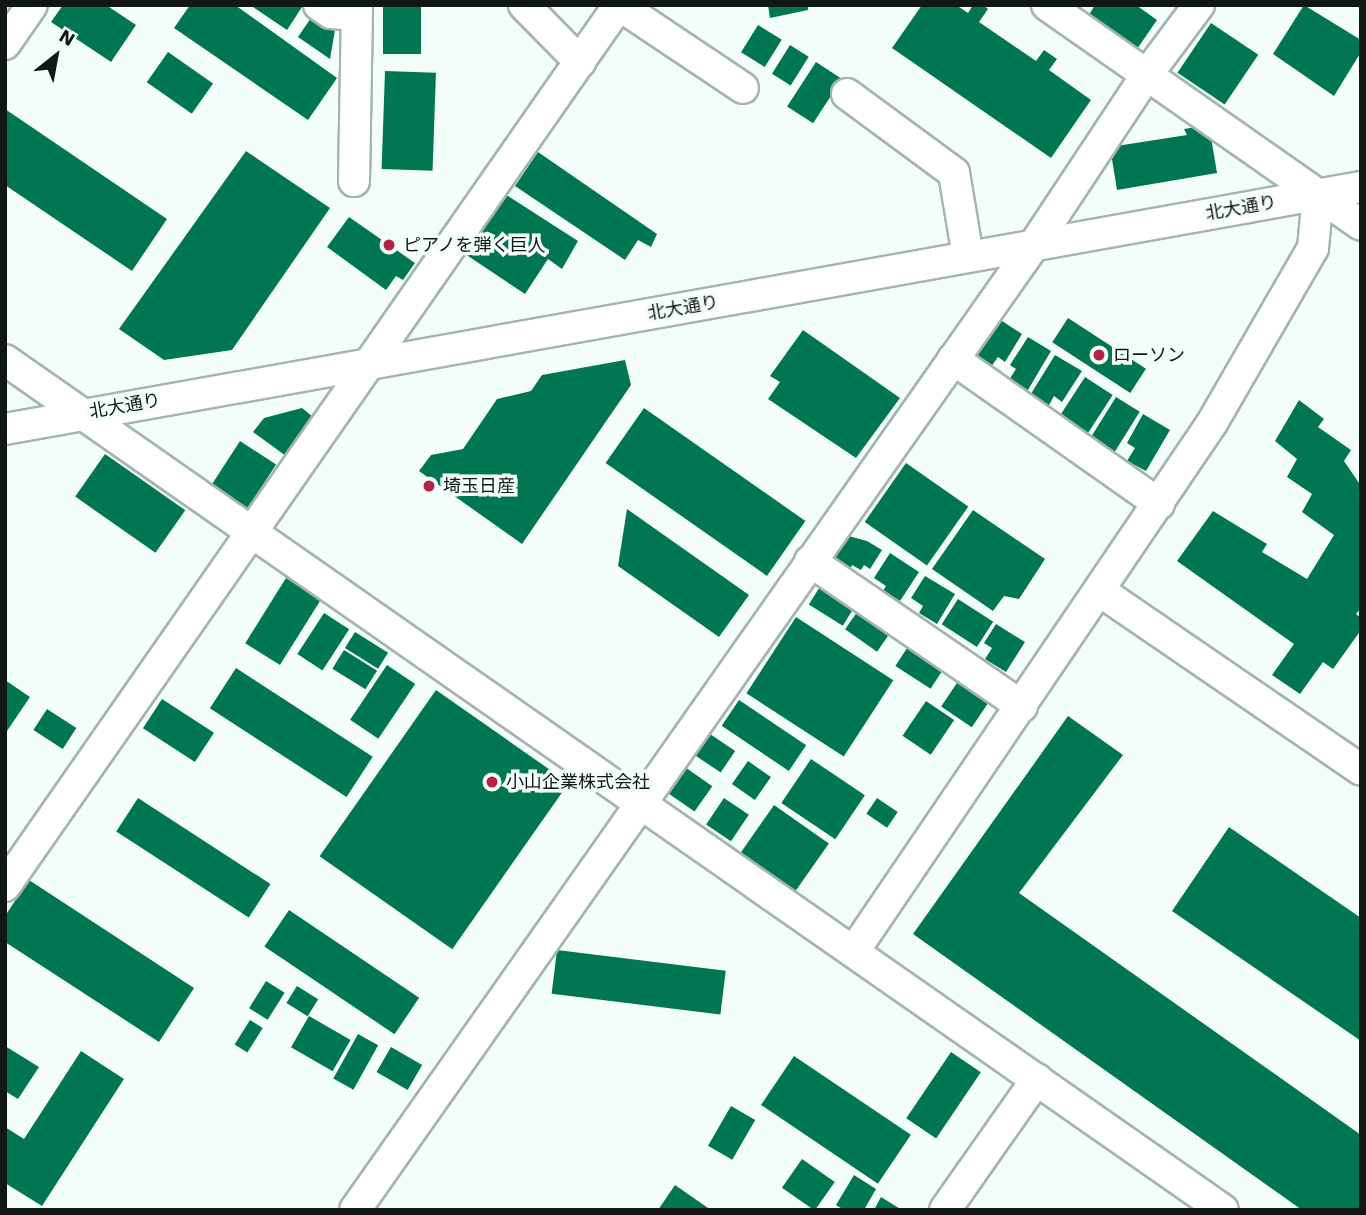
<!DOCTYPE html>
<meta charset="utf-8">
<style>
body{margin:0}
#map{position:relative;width:1366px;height:1215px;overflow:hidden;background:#f4fef9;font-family:"Work Sans","Noto Sans JP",sans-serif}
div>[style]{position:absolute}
.building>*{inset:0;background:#007653;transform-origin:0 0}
.roads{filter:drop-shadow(2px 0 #a4b5ad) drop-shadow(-2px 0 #a4b5ad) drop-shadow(0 2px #a4b5ad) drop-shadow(0 -2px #a4b5ad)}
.minor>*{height:30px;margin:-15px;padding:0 15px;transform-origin:15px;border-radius:15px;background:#fff}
.dots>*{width:19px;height:19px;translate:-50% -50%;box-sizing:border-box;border:4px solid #f4fef9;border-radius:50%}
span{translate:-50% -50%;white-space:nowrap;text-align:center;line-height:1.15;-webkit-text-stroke:7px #f4fef9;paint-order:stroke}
.street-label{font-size:18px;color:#111714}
.poi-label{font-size:18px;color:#111714}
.left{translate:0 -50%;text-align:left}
.frame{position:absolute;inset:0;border:7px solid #111714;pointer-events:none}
.north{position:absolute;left:21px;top:21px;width:70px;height:70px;-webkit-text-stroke:5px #f4fef9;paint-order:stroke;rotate:31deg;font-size:19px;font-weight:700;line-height:28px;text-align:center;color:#111714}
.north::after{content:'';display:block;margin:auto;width:24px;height:32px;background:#111714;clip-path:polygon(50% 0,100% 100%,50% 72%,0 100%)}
</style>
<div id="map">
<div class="building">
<i style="clip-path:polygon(63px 5px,106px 5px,136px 25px,111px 62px,51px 22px)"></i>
<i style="clip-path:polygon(190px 5px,235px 5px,337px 78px,308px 120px,174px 28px)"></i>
<i style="clip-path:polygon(250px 5px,299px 5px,302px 7px,287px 30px)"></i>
<i style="left:383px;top:5px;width:38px;height:49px"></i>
<i style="clip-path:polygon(768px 5px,808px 5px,808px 10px,770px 18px)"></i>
<i style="clip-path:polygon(922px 5px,956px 5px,968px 13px,973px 5px,983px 5px,988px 9px,979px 22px,1036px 61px,1044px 50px,1057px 59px,1049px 70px,1091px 100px,1051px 158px,892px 48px)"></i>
<i style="clip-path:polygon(1095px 5px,1136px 5px,1157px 20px,1135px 52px,1087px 18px)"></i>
<i style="clip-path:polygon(1304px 5px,1361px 40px,1361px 52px,1334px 96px,1273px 54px)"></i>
<i style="clip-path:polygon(313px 15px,335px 30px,330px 59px,298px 37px)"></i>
<i style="left:1211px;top:23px;width:57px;height:60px;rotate:34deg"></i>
<i style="left:758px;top:25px;width:28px;height:32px;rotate:32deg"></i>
<i style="left:790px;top:45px;width:22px;height:34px;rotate:32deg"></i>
<i style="left:168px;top:52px;width:55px;height:37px;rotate:35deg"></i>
<i style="left:816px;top:62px;width:31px;height:53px;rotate:33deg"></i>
<i style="left:385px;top:71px;width:51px;height:98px;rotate:2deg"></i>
<i style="clip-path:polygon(5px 109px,167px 219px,132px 271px,5px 185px)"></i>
<i style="clip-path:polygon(1209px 125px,1217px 173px,1117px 190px,1110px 147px,1187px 135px,1184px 129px)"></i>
<i style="clip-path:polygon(246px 151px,330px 208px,232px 350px,164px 360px,119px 329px)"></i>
<i style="clip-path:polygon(538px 152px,657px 234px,651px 247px,638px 240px,625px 260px,515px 186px)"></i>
<i style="clip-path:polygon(505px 194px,578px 241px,562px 269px,548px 259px,525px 294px,465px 254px)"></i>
<i style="clip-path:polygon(349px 217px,415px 263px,403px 280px,396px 276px,386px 290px,327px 247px)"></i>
<i style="clip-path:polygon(996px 317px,1022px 334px,1005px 362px,998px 357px,988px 371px,969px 359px)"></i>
<i style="left:1068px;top:318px;width:93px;height:29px;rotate:33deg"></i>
<i style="clip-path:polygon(803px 330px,900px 398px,856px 458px,768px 399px,780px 382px,770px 376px)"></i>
<i style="clip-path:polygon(1028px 337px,1051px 351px,1025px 395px,1007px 383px,1016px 369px,1010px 365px)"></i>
<i style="clip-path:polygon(1055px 355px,1082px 371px,1062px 402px,1054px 396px,1048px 407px,1029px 397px)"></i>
<i style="clip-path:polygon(625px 360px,631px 385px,522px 544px,419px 471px,431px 455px,463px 449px,497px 399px,531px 391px,542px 375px)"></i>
<i style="left:1085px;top:377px;width:33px;height:47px;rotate:33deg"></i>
<i style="left:1116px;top:397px;width:28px;height:48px;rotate:32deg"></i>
<i style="clip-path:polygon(1299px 400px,1324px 419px,1318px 427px,1351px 450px,1344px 461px,1361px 486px,1361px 608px,1356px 614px,1361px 618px,1361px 630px,1333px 669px,1323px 662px,1300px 694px,1272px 675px,1294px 644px,1177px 561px,1213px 511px,1267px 544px,1262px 552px,1307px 579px,1334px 535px,1302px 512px,1312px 494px,1287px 477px,1297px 459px,1275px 441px)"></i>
<i style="clip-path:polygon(302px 408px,313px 417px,286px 456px,253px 432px,264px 418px)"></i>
<i style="left:644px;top:408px;width:197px;height:67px;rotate:35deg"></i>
<i style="clip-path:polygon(1143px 414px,1170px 430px,1146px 471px,1127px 461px,1135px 448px,1127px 443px)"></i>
<i style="left:240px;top:441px;width:43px;height:55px;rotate:33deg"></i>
<i style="left:105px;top:454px;width:98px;height:52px;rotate:35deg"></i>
<i style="left:906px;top:463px;width:76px;height:72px;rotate:35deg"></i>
<i style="clip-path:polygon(627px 509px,749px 595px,719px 637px,618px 566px)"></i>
<i style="clip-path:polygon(973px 510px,1045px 559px,1019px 599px,1004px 596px,993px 611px,932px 569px)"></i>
<i style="clip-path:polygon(845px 535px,867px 541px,882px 550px,870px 569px,864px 565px,861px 570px,852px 565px,850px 569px,831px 558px)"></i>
<i style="clip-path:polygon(890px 553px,919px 572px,900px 601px,883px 591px,886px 586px,874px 578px)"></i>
<i style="clip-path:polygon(925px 576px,955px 594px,937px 624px,919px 613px,923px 606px,911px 598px)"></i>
<i style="left:286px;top:578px;width:41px;height:77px;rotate:32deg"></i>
<i style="left:821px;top:585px;width:40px;height:23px;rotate:32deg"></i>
<i style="left:958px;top:599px;width:42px;height:30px;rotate:33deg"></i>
<i style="left:860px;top:608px;width:39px;height:26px;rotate:35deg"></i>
<i style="left:324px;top:613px;width:30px;height:49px;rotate:33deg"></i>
<i style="left:796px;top:617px;width:116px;height:91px;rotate:33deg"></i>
<i style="clip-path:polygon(996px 624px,1025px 642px,1006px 672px,985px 659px,992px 648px,984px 643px)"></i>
<i style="left:355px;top:632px;width:39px;height:19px;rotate:32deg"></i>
<i style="left:909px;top:645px;width:42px;height:25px;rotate:33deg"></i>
<i style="left:344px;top:650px;width:39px;height:22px;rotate:32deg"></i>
<i style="left:387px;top:665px;width:34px;height:66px;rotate:34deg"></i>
<i style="left:236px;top:668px;width:163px;height:48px;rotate:33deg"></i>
<i style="clip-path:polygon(5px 680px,30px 697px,5px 734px)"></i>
<i style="left:959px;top:680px;width:37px;height:32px;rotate:34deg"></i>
<i style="left:436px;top:690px;width:162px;height:203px;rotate:35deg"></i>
<i style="left:162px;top:699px;width:62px;height:35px;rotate:33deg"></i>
<i style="left:739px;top:700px;width:81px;height:31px;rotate:34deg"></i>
<i style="left:926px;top:701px;width:34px;height:42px;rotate:34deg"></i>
<i style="left:47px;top:709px;width:35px;height:25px;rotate:33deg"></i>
<i style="clip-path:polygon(1068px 716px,1123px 755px,1019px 893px,1361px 1135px,1361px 1210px,1302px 1210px,913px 934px)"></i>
<i style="left:707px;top:732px;width:34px;height:26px;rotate:34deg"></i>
<i style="left:811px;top:759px;width:65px;height:53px;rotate:34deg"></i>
<i style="left:748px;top:761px;width:28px;height:28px;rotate:35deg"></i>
<i style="left:682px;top:765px;width:37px;height:31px;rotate:35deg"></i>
<i style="left:138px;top:798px;width:158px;height:40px;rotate:33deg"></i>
<i style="left:724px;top:798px;width:30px;height:32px;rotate:34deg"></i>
<i style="left:877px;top:798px;width:25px;height:19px;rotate:34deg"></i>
<i style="left:774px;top:805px;width:67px;height:60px;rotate:35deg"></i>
<i style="clip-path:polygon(1229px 827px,1361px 918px,1361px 1041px,1172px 911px)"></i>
<i style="clip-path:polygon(29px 880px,194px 988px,159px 1042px,5px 942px,5px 916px)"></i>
<i style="left:289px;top:910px;width:157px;height:44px;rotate:34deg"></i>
<i style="left:557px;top:950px;width:170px;height:44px;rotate:7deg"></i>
<i style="left:266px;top:981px;width:22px;height:32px;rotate:32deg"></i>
<i style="left:297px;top:986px;width:25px;height:20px;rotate:32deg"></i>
<i style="left:309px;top:1016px;width:48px;height:36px;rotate:30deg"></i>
<i style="left:250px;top:1020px;width:15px;height:29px;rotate:32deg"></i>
<i style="left:358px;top:1034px;width:23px;height:51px;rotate:29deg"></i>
<i style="clip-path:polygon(5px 1046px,39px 1067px,18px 1099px,5px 1091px)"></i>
<i style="left:391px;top:1047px;width:36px;height:29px;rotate:30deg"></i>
<i style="clip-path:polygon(81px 1051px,124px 1079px,42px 1206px,5px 1183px,5px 1127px,24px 1139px)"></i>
<i style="left:951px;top:1052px;width:36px;height:80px;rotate:34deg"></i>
<i style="left:794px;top:1056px;width:141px;height:59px;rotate:34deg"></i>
<i style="left:731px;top:1106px;width:28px;height:46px;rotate:30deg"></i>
<i style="left:802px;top:1159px;width:40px;height:35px;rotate:35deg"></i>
<i style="clip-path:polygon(854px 1175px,876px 1189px,864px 1210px,844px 1210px,836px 1205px)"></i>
<i style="clip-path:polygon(675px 1185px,711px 1210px,658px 1210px)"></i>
<i style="clip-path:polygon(881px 1197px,902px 1210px,874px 1210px)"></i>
</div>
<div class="roads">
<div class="minor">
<i style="left:319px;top:5px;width:14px;rotate:34deg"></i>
<i style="left:331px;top:13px;width:25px;rotate:5deg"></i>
<i style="left:524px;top:5px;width:80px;rotate:45.5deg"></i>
<i style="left:619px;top:5px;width:149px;rotate:33.8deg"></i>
<i style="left:1047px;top:5px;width:383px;rotate:35deg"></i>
<i style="left:5px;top:44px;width:47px;rotate:-55.3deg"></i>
<i style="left:847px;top:94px;width:133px;rotate:36.4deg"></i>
<i style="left:954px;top:173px;width:85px;rotate:80.5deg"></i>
<i style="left:354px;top:181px;width:176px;rotate:-89deg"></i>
<i style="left:953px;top:359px;width:252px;rotate:35.1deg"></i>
<i style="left:5px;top:360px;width:1485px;rotate:34.91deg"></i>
<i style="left:5px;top:429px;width:1377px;rotate:-10.12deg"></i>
<i style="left:810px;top:561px;width:257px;rotate:34.4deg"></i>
<i style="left:1100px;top:591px;width:316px;rotate:34.4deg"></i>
<i style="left:5px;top:886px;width:1074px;rotate:-55.13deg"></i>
<i style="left:854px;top:951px;width:638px;rotate:-55.86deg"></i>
<i style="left:1212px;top:423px;width:202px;rotate:-60deg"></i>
<i style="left:1313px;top:248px;width:53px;rotate:-84.6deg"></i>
<i style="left:355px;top:1210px;width:1180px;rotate:-54.87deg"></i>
<i style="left:1034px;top:245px;width:203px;rotate:-56.5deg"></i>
<i style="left:1146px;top:76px;width:89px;rotate:-53.3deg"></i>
<i style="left:945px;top:1210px;width:160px;rotate:-54.9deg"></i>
</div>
</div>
<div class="dots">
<i style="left:389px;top:245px;background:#b52344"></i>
<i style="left:1099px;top:355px;background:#b52344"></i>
<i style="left:429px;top:486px;background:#b52344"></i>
<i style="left:492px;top:782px;background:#b52344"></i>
</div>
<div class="street-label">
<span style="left:1241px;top:208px;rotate:-10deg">北大通り</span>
<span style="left:683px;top:308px;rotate:-10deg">北大通り</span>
<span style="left:125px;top:406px;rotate:-10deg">北大通り</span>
</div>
<div class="poi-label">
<span class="left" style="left:403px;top:245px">ピアノを弾く巨人</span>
<span class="left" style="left:1113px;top:355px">ローソン</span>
<span class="left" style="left:443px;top:486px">埼玉日産</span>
<span class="left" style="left:506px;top:782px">小山企業株式会社</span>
</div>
<div class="frame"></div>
<div class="north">N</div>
</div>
